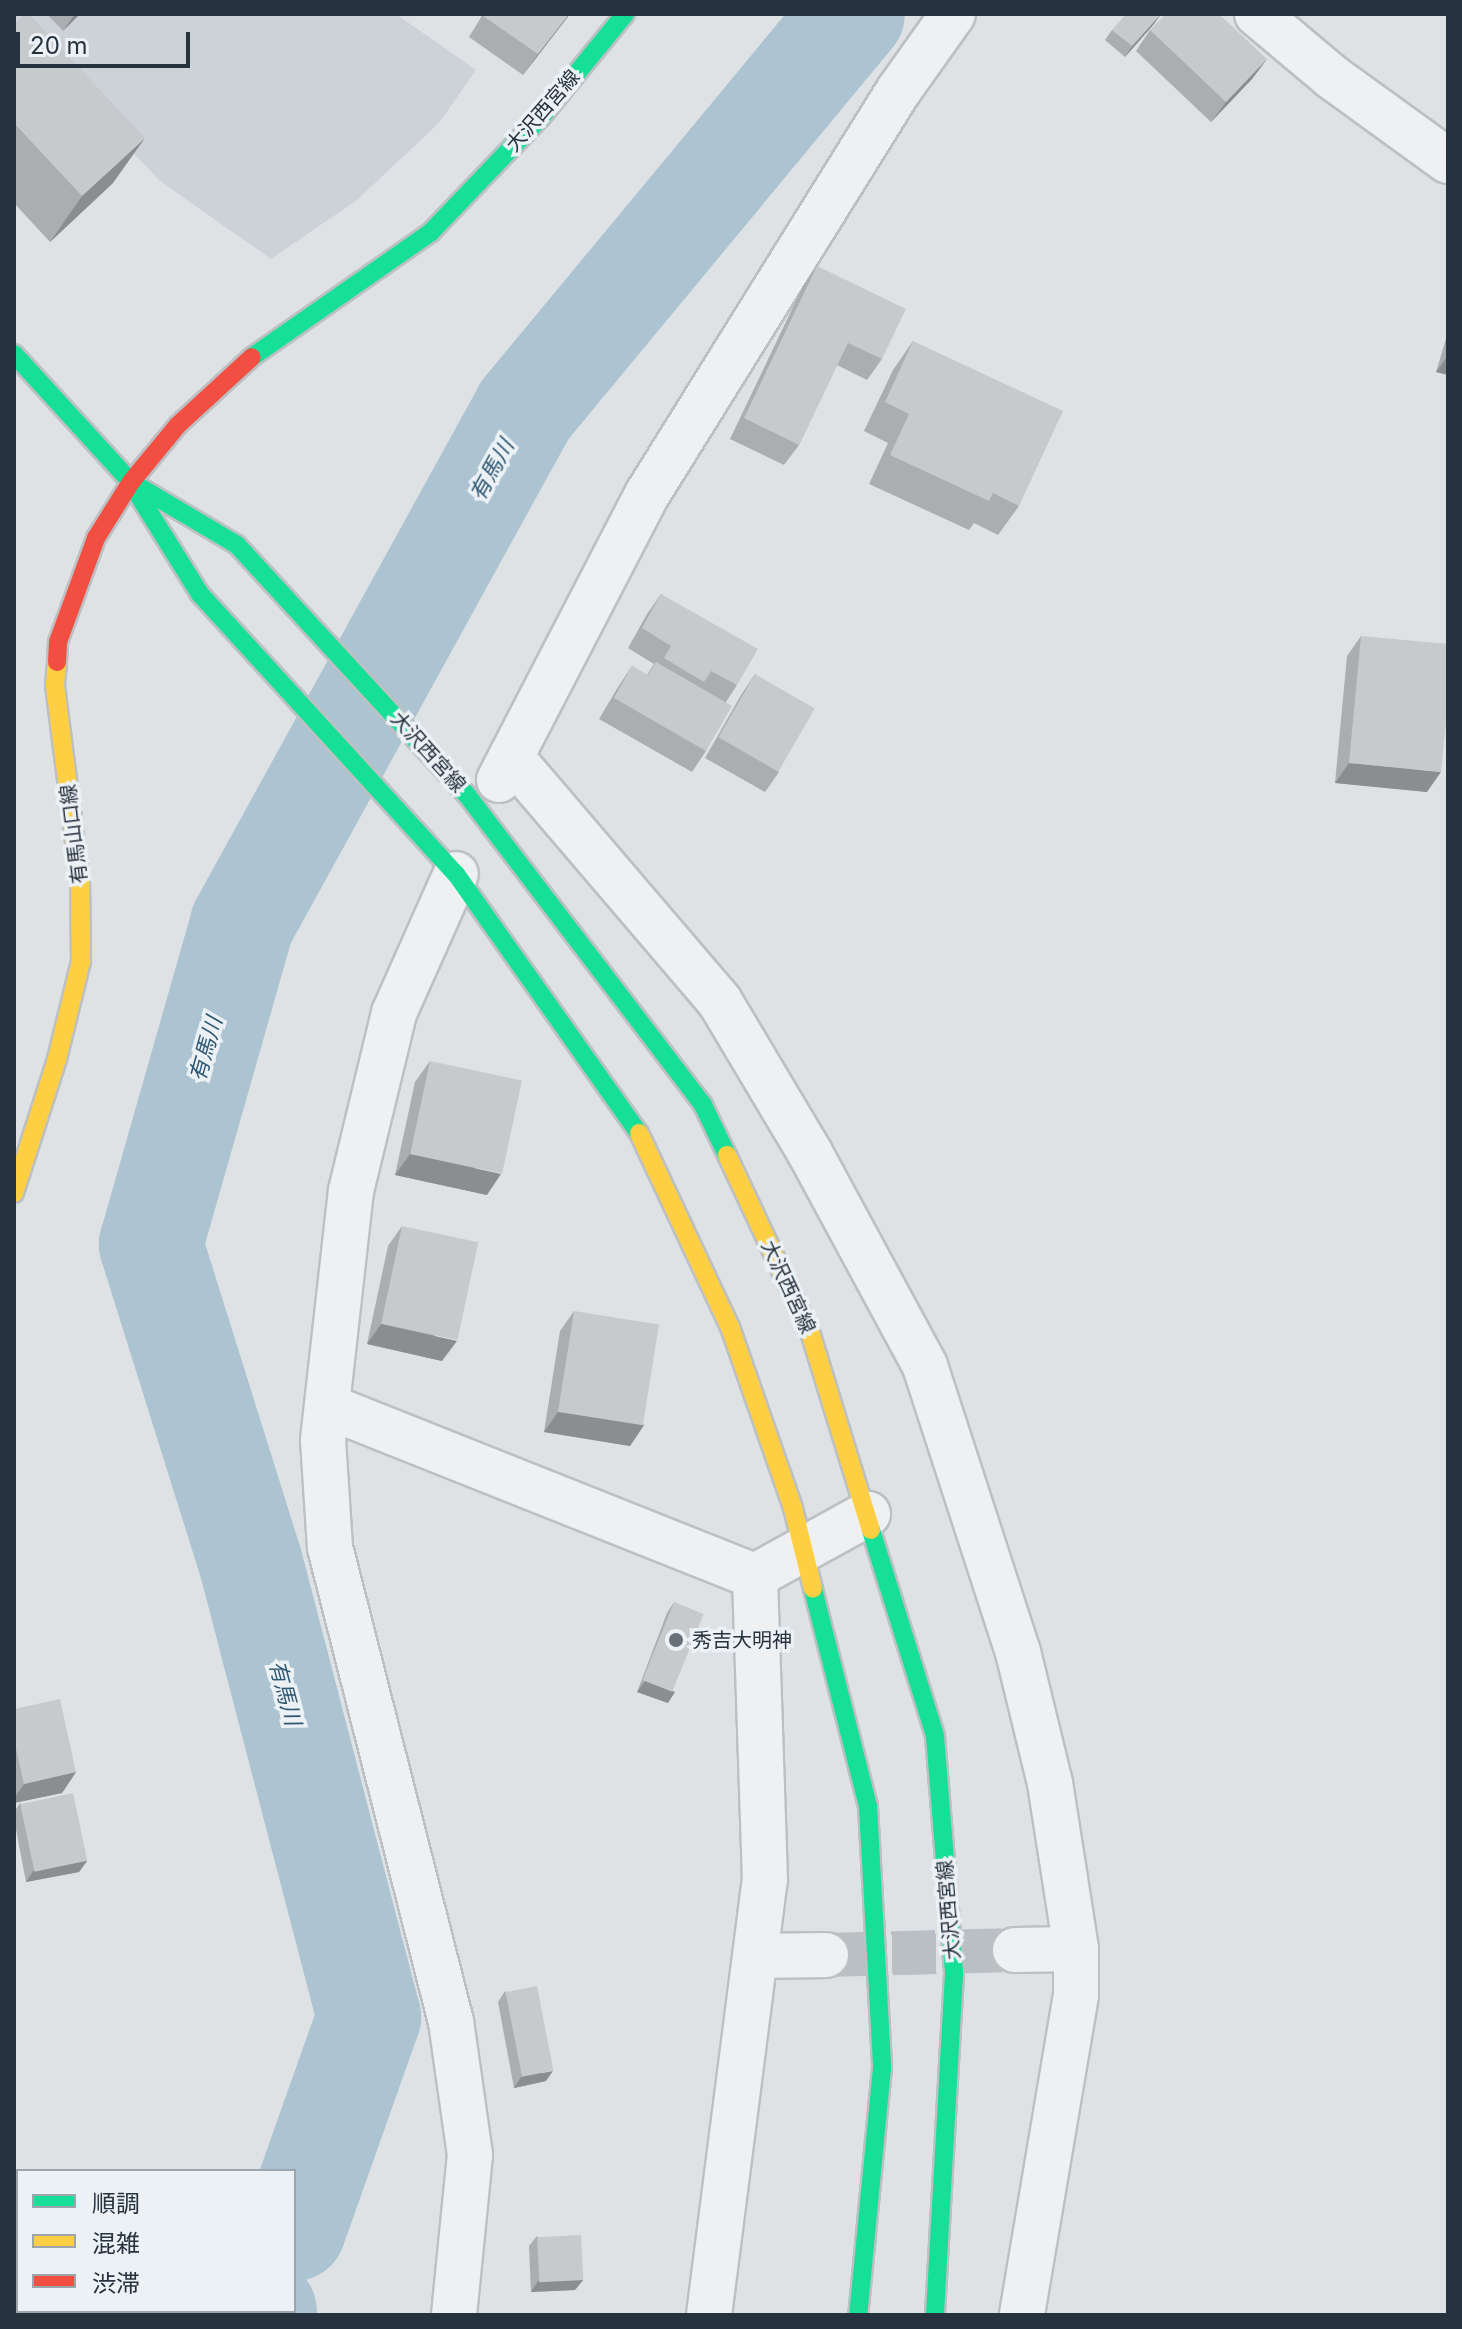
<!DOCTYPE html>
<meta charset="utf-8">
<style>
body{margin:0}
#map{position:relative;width:1462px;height:2329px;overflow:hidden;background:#dfe2e5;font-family:Inter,"Noto Sans JP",sans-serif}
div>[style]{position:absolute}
.built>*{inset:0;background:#cdd2d8}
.river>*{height:104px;margin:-52px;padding:0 52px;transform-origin:52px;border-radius:52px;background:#acc3d1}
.street-tunnel>*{height:44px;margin-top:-22px;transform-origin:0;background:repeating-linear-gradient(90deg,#babfc4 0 44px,transparent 0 66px)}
.roads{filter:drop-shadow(2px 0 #bdc0c3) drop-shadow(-2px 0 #bdc0c3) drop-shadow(0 2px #bdc0c3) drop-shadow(0 -2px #bdc0c3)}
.street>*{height:44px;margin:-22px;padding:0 22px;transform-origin:22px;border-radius:22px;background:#eff0f2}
.fast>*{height:18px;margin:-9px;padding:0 9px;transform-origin:9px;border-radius:9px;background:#16e098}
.slow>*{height:18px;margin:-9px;padding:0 9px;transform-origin:9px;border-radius:9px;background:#ffcf43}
.jam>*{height:18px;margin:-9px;padding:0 9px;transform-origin:9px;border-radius:9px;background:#f24e42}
.wall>*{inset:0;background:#abaeb0}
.shaded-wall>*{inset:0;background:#8b8d90}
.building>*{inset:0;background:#c7cacd;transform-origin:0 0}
.dots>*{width:22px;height:22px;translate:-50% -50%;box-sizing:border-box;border:4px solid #ecf1f5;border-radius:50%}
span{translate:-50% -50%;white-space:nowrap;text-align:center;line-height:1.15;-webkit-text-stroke:7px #ecf1f5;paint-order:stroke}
.street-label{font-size:20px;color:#26323e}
.poi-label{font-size:20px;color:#26323e}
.left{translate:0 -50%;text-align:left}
.water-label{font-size:22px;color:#2f5873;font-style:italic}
.frame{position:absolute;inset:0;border:16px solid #26323e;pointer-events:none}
.legend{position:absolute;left:16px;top:2169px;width:280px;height:144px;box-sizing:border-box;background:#ecf1f5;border:2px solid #9da5ac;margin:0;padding:10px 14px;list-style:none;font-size:24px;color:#26323e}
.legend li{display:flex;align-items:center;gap:16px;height:40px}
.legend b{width:40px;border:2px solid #9da5ac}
.scale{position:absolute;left:16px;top:32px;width:174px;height:36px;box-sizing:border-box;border:4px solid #26323e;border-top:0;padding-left:10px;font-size:24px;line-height:28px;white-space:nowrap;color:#26323e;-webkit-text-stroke:6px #ecf1f5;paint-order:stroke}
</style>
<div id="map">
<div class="built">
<i style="clip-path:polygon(14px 14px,396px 14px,476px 70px,439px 123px,357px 200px,271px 259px,160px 181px,22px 37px)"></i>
</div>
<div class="river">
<i style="left:294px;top:2229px;width:225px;rotate:-70.5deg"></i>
<i style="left:369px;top:2017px;width:468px;rotate:-104.6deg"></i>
<i style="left:251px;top:1564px;width:335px;rotate:-107.4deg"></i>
<i style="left:151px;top:1244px;width:333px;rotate:-74.1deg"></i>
<i style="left:242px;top:924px;width:587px;rotate:-61.16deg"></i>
<i style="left:525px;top:410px;width:514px;rotate:-50.37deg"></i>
<i style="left:264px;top:2315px;width:4px;rotate:-76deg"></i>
</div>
<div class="street-tunnel">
<i style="left:826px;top:1955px;width:189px;rotate:-1.5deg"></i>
</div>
<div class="roads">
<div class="street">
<i style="left:1257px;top:14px;width:98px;rotate:40deg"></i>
<i style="left:1332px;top:77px;width:143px;rotate:35.9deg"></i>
<i style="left:511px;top:757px;width:322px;rotate:49.5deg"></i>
<i style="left:720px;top:1002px;width:176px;rotate:59.2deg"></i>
<i style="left:810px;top:1153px;width:242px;rotate:61.6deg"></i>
<i style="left:925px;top:1366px;width:301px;rotate:72deg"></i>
<i style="left:1018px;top:1652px;width:135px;rotate:76.3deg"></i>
<i style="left:1050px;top:1783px;width:168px;rotate:81.1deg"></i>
<i style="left:1076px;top:1949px;width:46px;rotate:90deg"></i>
<i style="left:1076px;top:1995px;width:325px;rotate:99.6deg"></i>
<i style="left:499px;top:780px;width:323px;rotate:-62.6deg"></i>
<i style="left:648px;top:493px;width:475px;rotate:-58.1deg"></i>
<i style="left:899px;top:90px;width:93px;rotate:-54.6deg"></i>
<i style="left:327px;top:1406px;width:461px;rotate:21.7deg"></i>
<i style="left:755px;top:1576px;width:129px;rotate:-28.8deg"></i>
<i style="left:1015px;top:1950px;width:61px;rotate:-0.9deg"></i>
<i style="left:756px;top:1956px;width:70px;rotate:-0.8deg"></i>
<i style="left:454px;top:2315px;width:161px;rotate:-84.3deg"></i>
<i style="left:470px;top:2155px;width:134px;rotate:-98.1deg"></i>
<i style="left:451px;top:2022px;width:489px;rotate:-104.3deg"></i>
<i style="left:330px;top:1548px;width:108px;rotate:-93.7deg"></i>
<i style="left:323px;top:1440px;width:251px;rotate:-83.6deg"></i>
<i style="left:351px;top:1191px;width:183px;rotate:-76.4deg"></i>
<i style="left:394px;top:1013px;width:152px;rotate:-66deg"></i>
<i style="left:709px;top:2315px;width:439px;rotate:-82.7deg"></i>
<i style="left:765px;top:1880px;width:304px;rotate:-91.9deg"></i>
</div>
<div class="fast">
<i style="left:14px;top:354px;width:173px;rotate:47.6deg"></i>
<i style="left:252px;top:357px;width:218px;rotate:-34.9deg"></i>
<i style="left:431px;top:232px;width:159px;rotate:-46.3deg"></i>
<i style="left:541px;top:117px;width:133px;rotate:-50.8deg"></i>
<i style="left:131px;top:482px;width:123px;rotate:30.7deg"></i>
<i style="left:237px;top:545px;width:340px;rotate:47.4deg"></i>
<i style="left:467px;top:795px;width:390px;rotate:52.7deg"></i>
<i style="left:703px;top:1105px;width:55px;rotate:64.4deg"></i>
<i style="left:134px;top:488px;width:125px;rotate:58.1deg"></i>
<i style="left:200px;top:594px;width:379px;rotate:47.6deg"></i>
<i style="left:456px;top:874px;width:317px;rotate:54.8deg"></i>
<i style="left:871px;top:1530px;width:216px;rotate:72.7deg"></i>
<i style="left:935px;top:1736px;width:239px;rotate:85.4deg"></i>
<i style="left:954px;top:1974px;width:342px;rotate:93.2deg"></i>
<i style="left:813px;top:1589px;width:224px;rotate:75.8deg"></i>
<i style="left:868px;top:1806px;width:262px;rotate:86.9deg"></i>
<i style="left:882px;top:2068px;width:248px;rotate:95.5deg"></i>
</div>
<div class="slow">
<i style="left:639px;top:1133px;width:214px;rotate:64.9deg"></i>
<i style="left:730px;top:1327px;width:192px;rotate:70.8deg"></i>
<i style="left:793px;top:1508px;width:83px;rotate:76.1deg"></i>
<i style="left:727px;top:1155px;width:195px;rotate:64.9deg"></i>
<i style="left:810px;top:1332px;width:207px;rotate:72.9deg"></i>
<i style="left:14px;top:1193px;width:141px;rotate:-72.2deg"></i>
<i style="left:57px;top:1059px;width:101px;rotate:-76.2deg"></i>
<i style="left:81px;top:961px;width:80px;rotate:-90.7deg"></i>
<i style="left:80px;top:881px;width:198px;rotate:-97.3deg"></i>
<i style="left:55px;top:685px;width:23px;rotate:-85deg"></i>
</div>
<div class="jam">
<i style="left:57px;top:662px;width:20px;rotate:-87deg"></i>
<i style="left:58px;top:642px;width:111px;rotate:-69.9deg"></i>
<i style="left:96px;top:538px;width:66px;rotate:-58deg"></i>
<i style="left:131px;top:482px;width:74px;rotate:-50.5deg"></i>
<i style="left:178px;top:425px;width:100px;rotate:-42.6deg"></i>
</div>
</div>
<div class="wall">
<i style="clip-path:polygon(47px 14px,80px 14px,63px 31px)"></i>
<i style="clip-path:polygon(483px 14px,570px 14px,523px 75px,469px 37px)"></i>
<i style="clip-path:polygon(1161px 14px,1154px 24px,1125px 57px,1105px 40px,1112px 30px)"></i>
<i style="clip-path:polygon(14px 24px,113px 183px,50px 242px,14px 203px)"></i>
<i style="clip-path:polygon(1150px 30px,1267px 59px,1252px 79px,1211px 122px,1136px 51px)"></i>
<i style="clip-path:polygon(817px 266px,882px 359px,867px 380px,837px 365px,799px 445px,784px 465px,730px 439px,803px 286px)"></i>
<i style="clip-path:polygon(1448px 332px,1448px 375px,1436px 372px)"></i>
<i style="clip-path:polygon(913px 341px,1019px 506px,998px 535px,974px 523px,969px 530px,869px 484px,888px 443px,864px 431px,893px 370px)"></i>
<i style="clip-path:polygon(661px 594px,737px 685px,726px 702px,706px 751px,692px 772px,599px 719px,618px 687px,632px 666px,647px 675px,654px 664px,628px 648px,647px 614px)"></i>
<i style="clip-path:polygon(1361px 636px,1427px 792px,1335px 783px,1347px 656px)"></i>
<i style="clip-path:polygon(755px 674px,779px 772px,765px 792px,705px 758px,741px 695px)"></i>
<i style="clip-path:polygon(430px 1061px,487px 1195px,395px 1175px,415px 1082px)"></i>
<i style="clip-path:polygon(402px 1226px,442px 1361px,367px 1344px,388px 1246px)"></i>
<i style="clip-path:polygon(574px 1311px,644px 1425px,630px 1446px,544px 1432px,560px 1331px)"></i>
<i style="clip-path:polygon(674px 1602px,668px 1703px,637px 1692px,667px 1613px)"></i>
<i style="clip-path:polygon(14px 1709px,76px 1772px,62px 1793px,14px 1803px)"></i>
<i style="clip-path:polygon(20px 1803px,87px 1861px,79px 1872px,26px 1882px,14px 1819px,14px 1812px)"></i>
<i style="clip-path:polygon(505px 1991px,546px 2081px,514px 2088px,498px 2002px)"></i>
<i style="clip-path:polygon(537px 2236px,583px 2280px,575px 2290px,531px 2292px,529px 2246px)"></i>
</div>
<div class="shaded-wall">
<i style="clip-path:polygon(75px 14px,80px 14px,63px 31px)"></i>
<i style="clip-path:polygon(569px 14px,570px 14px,523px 75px,538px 54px)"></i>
<i style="clip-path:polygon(1161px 14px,1154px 24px,1125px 57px,1132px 46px)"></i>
<i style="clip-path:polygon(1267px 59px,1252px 79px,1211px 122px,1226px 102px)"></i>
<i style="clip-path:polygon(145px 138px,113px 183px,50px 242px,82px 196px)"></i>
<i style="clip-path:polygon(1448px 355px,1448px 375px,1436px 372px)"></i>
<i style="clip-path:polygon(1349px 763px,1441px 772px,1427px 792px,1335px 783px)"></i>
<i style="clip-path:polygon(410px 1154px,501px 1174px,487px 1195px,395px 1175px)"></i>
<i style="clip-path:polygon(381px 1324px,457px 1341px,442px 1361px,367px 1344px)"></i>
<i style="clip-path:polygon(558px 1412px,644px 1425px,630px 1446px,544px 1432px)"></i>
<i style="clip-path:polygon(645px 1681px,675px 1692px,668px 1703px,637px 1692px)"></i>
<i style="clip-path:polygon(76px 1772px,62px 1793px,14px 1803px,14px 1798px,24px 1784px)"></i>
<i style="clip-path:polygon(87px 1861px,79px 1872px,26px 1882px,33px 1871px)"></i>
<i style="clip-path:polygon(553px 2071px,546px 2081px,514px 2088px,521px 2077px)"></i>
<i style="clip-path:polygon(583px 2280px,575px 2290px,531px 2292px,538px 2281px)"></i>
</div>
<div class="building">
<i style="clip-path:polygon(25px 14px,29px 14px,145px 138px,82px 196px,14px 123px,14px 24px)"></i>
<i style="clip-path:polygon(485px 14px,569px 14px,538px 54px,483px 16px)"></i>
<i style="clip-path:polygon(1126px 14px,1161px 14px,1132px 46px,1112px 30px)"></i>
<i style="clip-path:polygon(1166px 14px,1219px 14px,1267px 59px,1226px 102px,1150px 30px)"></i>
<i style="clip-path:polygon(817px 266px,906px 309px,882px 359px,848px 343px,799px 445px,744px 418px)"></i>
<i style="clip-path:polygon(913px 341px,1063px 411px,1019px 506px,993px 493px,989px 501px,890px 455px,909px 414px,885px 402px)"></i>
<i style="clip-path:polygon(661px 594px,758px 649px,737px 685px,711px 671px,704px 682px,664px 658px,671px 646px,642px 628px)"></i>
<i style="clip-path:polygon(1361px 636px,1448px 644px,1448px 704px,1441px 772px,1349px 763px)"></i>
<i style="clip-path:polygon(656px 662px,732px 706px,706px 751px,614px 698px,632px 666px,648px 675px)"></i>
<i style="left:755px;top:674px;width:69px;height:73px;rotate:30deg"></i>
<i style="left:430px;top:1061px;width:94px;height:95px;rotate:12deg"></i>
<i style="left:402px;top:1226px;width:78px;height:100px;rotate:12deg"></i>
<i style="left:574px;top:1311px;width:86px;height:102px;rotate:9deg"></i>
<i style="left:674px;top:1602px;width:32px;height:84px;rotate:22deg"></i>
<i style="clip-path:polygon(60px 1699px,76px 1772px,24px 1784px,14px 1740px,14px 1709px)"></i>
<i style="left:73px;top:1793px;width:69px;height:54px;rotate:78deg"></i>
<i style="left:537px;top:1986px;width:86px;height:32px;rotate:79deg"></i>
<i style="left:581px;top:2235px;width:45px;height:44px;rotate:87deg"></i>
</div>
<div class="dots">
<i style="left:676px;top:1640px;background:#677078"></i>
</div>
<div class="street-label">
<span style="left:543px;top:111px;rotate:-49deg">大沢西宮線</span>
<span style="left:428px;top:752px;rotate:48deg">大沢西宮線</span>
<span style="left:74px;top:834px;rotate:-97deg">有馬山口線</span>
<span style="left:788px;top:1287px;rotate:65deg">大沢西宮線</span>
<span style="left:949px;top:1910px;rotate:-95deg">大沢西宮線</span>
</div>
<div class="poi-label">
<span class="left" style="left:692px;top:1640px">秀吉大明神</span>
</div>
<div class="water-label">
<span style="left:492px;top:470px;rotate:-61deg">有馬川</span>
<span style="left:206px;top:1049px;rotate:-74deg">有馬川</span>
<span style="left:285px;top:1693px;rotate:75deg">有馬川</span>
</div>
<div class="frame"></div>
<ul class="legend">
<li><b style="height:10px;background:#16e098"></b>順調</li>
<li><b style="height:10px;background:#ffcf43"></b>混雑</li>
<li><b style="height:10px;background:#f24e42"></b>渋滞</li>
</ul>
<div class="scale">20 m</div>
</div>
